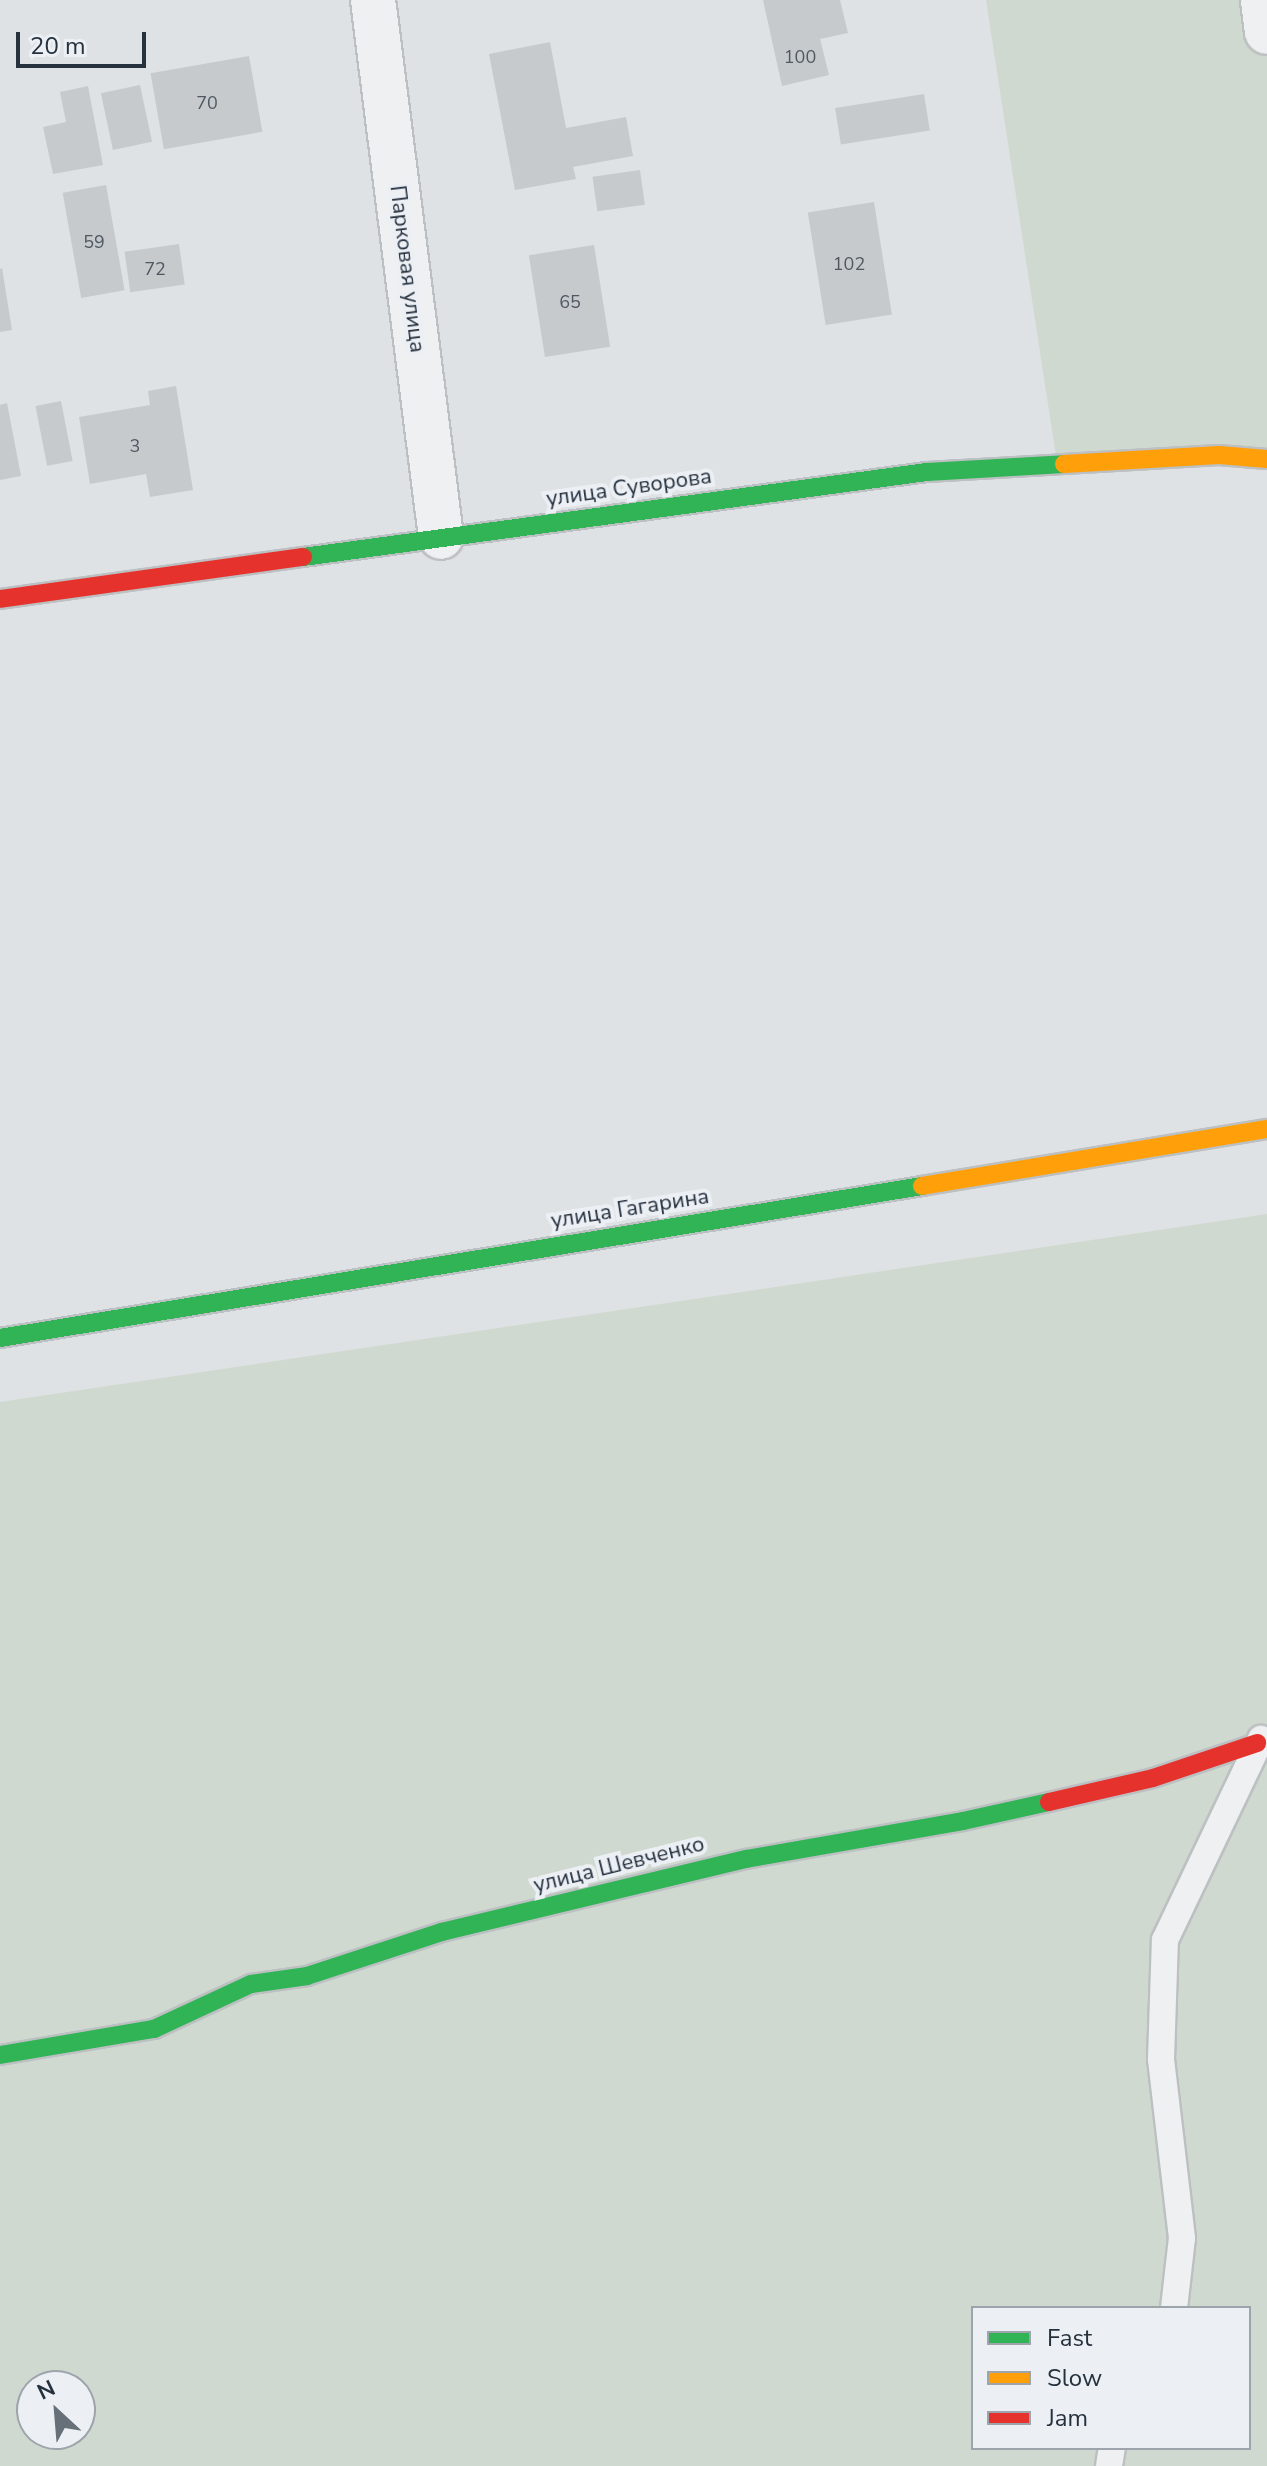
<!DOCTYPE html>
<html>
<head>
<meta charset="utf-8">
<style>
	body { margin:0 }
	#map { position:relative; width:1267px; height:2466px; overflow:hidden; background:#dfe2e4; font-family:"Nunito Sans",sans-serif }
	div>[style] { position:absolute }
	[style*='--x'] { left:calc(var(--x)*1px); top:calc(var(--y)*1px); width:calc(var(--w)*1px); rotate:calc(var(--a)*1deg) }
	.green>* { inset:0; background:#d0d9cf }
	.building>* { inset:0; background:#c7cacd; transform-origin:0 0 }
	.roads { filter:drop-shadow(2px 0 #bdc0c2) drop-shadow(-2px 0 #bdc0c2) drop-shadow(0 2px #bdc0c2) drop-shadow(0 -2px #bdc0c2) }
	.lane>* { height:26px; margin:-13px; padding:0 13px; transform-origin:13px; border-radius:13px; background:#eef0f1 }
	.street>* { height:44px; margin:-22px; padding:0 22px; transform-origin:22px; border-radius:22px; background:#eef0f1 }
	.fast>* { height:18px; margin:-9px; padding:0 9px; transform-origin:9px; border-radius:9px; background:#30b455 }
	.slow>* { height:18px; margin:-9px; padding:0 9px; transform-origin:9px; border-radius:9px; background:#ff9f0a }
	.jam>* { height:18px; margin:-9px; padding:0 9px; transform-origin:9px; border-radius:9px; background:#e5322d }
	span { translate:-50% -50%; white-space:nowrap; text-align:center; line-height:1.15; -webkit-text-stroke:8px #ecf0f5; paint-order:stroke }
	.number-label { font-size:18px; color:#4f5862 }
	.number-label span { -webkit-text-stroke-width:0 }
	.street-label { font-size:22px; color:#26313e }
	.legend { position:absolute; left:971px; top:2306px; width:280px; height:144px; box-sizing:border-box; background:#ecf0f5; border:2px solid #9da4ac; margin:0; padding:10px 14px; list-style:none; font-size:24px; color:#26313e }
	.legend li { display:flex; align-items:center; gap:16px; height:40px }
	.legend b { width:40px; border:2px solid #9da4ac }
	.north { position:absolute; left:16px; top:2370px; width:80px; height:80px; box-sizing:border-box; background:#ecf0f5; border:2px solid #9da4ac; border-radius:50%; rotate:334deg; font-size:22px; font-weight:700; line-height:32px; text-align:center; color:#26313e }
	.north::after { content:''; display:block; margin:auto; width:28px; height:36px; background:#676f78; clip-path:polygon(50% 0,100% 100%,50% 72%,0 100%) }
	.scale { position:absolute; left:16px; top:32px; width:130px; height:36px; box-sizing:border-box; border:4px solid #26313e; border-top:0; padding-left:10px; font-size:24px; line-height:28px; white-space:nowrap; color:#26313e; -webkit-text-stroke:6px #ecf0f5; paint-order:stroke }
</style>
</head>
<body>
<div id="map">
	<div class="green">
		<i style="clip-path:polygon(986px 0,1263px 0,1267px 32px,1267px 459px,1057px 463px)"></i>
		<i style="clip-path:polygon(evenodd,1267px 1214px,1267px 2466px,0 2466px,0 1402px,1267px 1214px,973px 2308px,1249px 2308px,1249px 2448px,973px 2448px,973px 2308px,1267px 1214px,32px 2386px,80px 2386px,80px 2434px,32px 2434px,32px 2386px)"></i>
	</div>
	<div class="building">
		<i style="clip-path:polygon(763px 0,840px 0,848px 33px,820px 39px,829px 75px,782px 86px)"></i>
		<i style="clip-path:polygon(550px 42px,566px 128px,626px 117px,633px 156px,573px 167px,576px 179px,515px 190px,489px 54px)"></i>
		<i style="left:249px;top:56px;width:77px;height:100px;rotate:80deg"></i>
		<i style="left:140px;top:85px;width:58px;height:40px;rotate:78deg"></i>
		<i style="clip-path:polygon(88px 86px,103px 165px,53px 174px,43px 127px,66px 122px,60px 92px)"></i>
		<i style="left:924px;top:94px;width:37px;height:90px;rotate:81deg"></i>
		<i style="left:640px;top:170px;width:35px;height:48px;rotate:82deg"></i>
		<i style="left:106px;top:185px;width:107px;height:44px;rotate:80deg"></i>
		<i style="left:874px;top:202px;width:114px;height:67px;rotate:81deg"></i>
		<i style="left:179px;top:244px;width:41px;height:55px;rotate:82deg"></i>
		<i style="left:594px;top:245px;width:103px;height:66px;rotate:81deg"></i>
		<i style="clip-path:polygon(2px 268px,12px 330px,0 332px,0 269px)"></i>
		<i style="clip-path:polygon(176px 386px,193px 490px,150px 497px,146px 474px,90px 484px,79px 417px,150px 405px,148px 391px)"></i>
		<i style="left:61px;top:401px;width:61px;height:26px;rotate:79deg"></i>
		<i style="clip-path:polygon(7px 403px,21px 476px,0 480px,0 405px)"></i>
	</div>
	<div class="roads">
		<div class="lane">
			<i style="--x:1174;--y:2308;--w:70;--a:-83.5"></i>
			<i style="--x:1182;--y:2238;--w:180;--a:-96.7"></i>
			<i style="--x:1161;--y:2059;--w:119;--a:-88.1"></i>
			<i style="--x:1165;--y:1940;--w:223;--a:-64.5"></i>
			<i style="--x:1109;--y:2466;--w:18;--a:-81"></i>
		</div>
		<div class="street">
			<i style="--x:373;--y:0;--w:541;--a:82.78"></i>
			<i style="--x:1263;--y:0;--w:32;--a:83"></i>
		</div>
		<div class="fast">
			<i style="--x:303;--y:557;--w:630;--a:-7.76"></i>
			<i style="--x:927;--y:472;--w:137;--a:-3.3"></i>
			<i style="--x:0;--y:1338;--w:934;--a:-9.36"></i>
			<i style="--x:0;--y:2055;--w:156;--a:-9.6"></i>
			<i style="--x:154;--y:2029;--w:107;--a:-24.9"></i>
			<i style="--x:251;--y:1984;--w:57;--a:-8.1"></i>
			<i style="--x:307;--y:1976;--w:142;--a:-18.1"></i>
			<i style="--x:442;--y:1932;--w:313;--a:-13.5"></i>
			<i style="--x:746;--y:1859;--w:220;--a:-9.9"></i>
			<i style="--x:963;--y:1821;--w:88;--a:-12.5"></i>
		</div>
		<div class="slow">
			<i style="--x:1064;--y:464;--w:155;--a:-3.3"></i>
			<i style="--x:1219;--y:455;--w:48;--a:4.8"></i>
			<i style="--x:922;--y:1186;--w:350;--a:-9.4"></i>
		</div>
		<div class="jam">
			<i style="--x:0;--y:599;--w:306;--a:-7.9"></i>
			<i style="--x:1049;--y:1802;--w:107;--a:-13"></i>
			<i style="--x:1153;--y:1778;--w:110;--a:-18.6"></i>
		</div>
	</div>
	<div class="number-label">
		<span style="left:800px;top:57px">100</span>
		<span style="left:207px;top:103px">70</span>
		<span style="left:94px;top:242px">59</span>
		<span style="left:849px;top:264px">102</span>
		<span style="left:155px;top:269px">72</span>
		<span style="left:570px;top:302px">65</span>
		<span style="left:135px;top:446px">3</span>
	</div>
	<div class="street-label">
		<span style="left:407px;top:269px;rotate:83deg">Парковая улица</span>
		<span style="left:629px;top:488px;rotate:-8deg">улица Суворова</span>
		<span style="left:630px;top:1209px;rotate:-9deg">улица Гагарина</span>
		<span style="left:619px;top:1865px;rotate:-14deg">улица Шевченко</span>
	</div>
	<ul class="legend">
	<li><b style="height:10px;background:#30b455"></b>Fast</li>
	<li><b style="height:10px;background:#ff9f0a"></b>Slow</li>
	<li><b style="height:10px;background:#e5322d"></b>Jam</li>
	</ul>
	<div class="north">N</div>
	<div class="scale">20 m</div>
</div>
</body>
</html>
